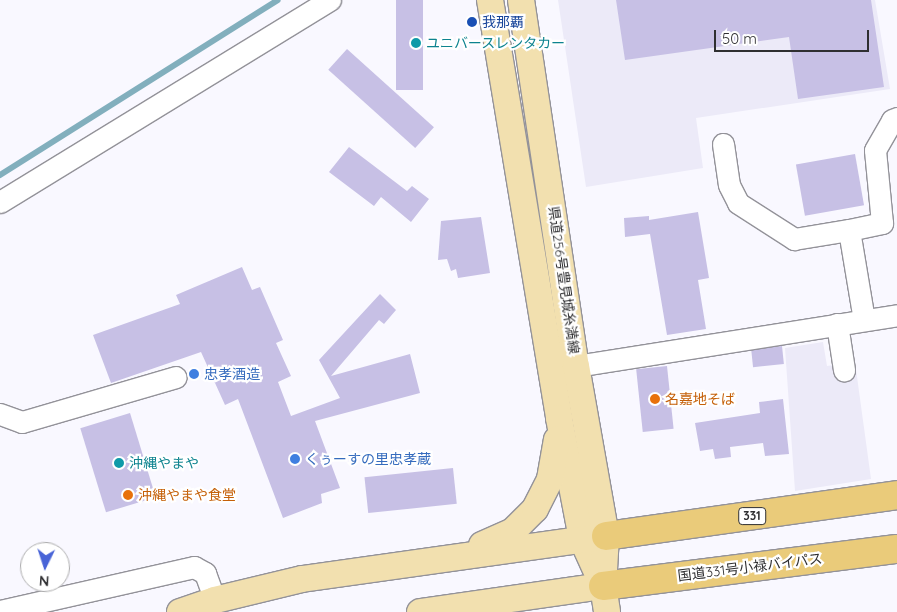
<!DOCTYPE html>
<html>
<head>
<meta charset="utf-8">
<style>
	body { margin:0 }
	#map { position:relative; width:897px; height:612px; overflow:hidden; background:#f9f8ff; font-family:Quicksand,"Noto Sans JP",sans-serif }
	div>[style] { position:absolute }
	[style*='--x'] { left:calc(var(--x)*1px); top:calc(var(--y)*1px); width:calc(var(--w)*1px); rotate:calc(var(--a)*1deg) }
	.built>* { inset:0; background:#eceaf8 }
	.stream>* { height:6px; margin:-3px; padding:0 3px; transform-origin:3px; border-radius:3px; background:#82afbd }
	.building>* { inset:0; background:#c7c0e5; transform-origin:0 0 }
	.roads { filter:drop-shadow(1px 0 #939299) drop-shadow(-1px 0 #939299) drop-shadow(0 1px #939299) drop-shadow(0 -1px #939299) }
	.minor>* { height:21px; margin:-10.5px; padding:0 10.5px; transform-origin:10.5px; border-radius:10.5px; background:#fff }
	.major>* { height:26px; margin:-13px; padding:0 13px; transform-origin:13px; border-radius:13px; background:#f2e0af }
	.highway>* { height:28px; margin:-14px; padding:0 14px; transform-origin:14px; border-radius:14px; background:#eacb7a }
	.dots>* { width:14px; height:14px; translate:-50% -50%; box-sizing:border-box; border:2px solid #fff; border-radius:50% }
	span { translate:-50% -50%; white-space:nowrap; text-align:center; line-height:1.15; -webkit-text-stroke:4.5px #fff; paint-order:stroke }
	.shield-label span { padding:1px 4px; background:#fff; border:1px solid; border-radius:4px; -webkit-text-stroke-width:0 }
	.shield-label { font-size:12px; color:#2f2f31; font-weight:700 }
	.transit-label { font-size:14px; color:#164399 }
	.left { translate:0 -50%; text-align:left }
	.culture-label { font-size:14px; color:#0d838f }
	.street-label { font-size:14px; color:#2f2f31 }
	.shop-label { font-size:14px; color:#366cbe }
	.food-label { font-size:14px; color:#c56008 }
	.north { position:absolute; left:20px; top:542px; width:50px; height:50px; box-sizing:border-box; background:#fff; border:1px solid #acacad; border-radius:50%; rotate:184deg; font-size:14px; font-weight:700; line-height:20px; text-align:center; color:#2f2f31 }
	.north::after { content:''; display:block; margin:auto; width:18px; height:22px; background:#4864d7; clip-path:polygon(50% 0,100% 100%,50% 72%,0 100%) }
	.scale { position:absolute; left:714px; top:30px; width:155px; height:22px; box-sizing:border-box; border:2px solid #2f2f31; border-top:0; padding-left:6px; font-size:15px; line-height:18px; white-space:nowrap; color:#2f2f31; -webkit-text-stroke:4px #fff; paint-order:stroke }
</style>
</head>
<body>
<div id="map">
	<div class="built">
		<i style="clip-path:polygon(558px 0,875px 0,890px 89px,696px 118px,703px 168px,586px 187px)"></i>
		<i style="clip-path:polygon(823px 342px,827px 366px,855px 362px,871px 479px,795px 491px,785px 348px)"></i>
	</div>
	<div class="stream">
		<i style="--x:0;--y:175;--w:328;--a:-32.2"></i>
	</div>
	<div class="building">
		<i style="left:396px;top:0;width:27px;height:90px"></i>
		<i style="clip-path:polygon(616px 0,871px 0,884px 87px,798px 99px,789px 37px,625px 60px)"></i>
		<i style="left:347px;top:49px;width:117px;height:28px;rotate:42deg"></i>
		<i style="clip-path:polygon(349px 147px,407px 191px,412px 186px,429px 199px,411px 222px,381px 197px,374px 206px,329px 172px)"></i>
		<i style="left:855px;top:154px;width:52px;height:60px;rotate:80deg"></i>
		<i style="clip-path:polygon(698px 212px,709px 278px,698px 280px,706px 329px,667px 335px,650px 234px,625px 237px,624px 218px,649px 216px,649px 220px)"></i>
		<i style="clip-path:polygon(481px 217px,490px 273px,458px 278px,456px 269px,451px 271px,447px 259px,438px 260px,441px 221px)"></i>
		<i style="clip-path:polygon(242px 267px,252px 290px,260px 287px,283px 340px,276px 343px,291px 376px,278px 382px,291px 416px,340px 398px,319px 360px,380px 294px,396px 310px,384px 324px,379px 320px,331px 376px,410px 354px,420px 393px,315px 421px,340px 488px,321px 494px,322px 503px,283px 518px,238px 399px,225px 405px,201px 352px,111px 383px,93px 335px,180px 304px,176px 295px)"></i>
		<i style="left:782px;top:346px;width:18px;height:31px;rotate:84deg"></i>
		<i style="left:667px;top:366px;width:63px;height:31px;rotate:84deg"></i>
		<i style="clip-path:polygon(783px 399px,789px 454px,765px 456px,763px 443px,730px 447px,731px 457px,715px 459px,713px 449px,700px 451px,695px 423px,760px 413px,759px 402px)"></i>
		<i style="left:130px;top:413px;width:88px;height:52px;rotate:73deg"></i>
		<i style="left:453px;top:468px;width:36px;height:89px;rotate:84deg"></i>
	</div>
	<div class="roads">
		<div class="minor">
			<i style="--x:723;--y:144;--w:41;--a:81.7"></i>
			<i style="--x:729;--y:185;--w:20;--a:63"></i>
			<i style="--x:738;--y:203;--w:67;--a:32.7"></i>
			<i style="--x:794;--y:239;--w:56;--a:-9.3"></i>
			<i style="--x:0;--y:202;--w:387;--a:-31.5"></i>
			<i style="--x:864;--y:320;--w:91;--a:-99.5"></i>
			<i style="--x:849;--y:230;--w:34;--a:-12"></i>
			<i style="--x:882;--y:223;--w:73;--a:-95.5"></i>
			<i style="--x:875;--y:150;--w:34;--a:-60"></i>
			<i style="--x:892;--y:120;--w:5;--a:-22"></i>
			<i style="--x:837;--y:324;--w:47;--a:81.3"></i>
			<i style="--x:576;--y:366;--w:325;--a:-9"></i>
			<i style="--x:0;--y:414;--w:23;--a:20"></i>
			<i style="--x:22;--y:422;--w:160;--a:-16.3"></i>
			<i style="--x:0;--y:611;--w:199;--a:-12.8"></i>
			<i style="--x:194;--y:567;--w:13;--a:29"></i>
			<i style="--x:205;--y:573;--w:29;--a:70"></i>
		</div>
		<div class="major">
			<i style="--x:490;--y:0;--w:424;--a:80.6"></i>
			<i style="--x:559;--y:418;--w:123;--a:79.2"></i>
			<i style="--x:582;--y:539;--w:48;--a:65.6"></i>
			<i style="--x:521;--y:0;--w:370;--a:81.5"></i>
			<i style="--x:576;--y:366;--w:173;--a:80"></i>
			<i style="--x:606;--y:536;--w:50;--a:93.4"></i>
			<i style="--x:603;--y:586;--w:26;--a:81"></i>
			<i style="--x:482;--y:545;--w:34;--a:-24"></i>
			<i style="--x:513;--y:531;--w:31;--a:-45"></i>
			<i style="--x:535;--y:509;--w:34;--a:-63"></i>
			<i style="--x:550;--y:479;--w:40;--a:-80"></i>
			<i style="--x:180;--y:612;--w:37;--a:-19"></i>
			<i style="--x:215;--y:600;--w:89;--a:-13.6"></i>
			<i style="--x:302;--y:579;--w:301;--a:-8"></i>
			<i style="--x:420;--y:612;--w:185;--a:-8.1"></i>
		</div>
		<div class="highway">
			<i style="--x:606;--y:536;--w:294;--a:-8"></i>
			<i style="--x:603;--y:586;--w:296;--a:-7.2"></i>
		</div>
	</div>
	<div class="dots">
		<i style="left:472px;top:22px;background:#1a4fb4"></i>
		<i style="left:416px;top:43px;background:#0f9aa8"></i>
		<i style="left:194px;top:374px;background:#3f7fe0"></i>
		<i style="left:655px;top:399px;background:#e8710a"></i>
		<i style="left:295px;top:459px;background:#3f7fe0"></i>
		<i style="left:119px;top:463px;background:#0f9aa8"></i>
		<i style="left:128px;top:495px;background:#e8710a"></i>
	</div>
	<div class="shield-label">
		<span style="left:752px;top:516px">331</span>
	</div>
	<div class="transit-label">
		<span class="left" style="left:482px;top:22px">我那覇</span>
	</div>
	<div class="culture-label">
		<span class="left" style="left:426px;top:43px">ユニバースレンタカー</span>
		<span class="left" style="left:129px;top:463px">沖縄やまや</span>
	</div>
	<div class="street-label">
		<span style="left:564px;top:280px;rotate:82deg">県道256号豊見城糸満線</span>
		<span style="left:750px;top:567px;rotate:-7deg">国道331号小禄バイパス</span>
	</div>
	<div class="shop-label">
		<span class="left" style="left:204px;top:374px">忠孝酒造</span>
		<span class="left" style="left:305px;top:459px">くぅーすの里忠孝蔵</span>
	</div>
	<div class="food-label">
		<span class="left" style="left:665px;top:399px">名嘉地そば</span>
		<span class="left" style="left:138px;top:495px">沖縄やまや食堂</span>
	</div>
	<div class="north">N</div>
	<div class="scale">50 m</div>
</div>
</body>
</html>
